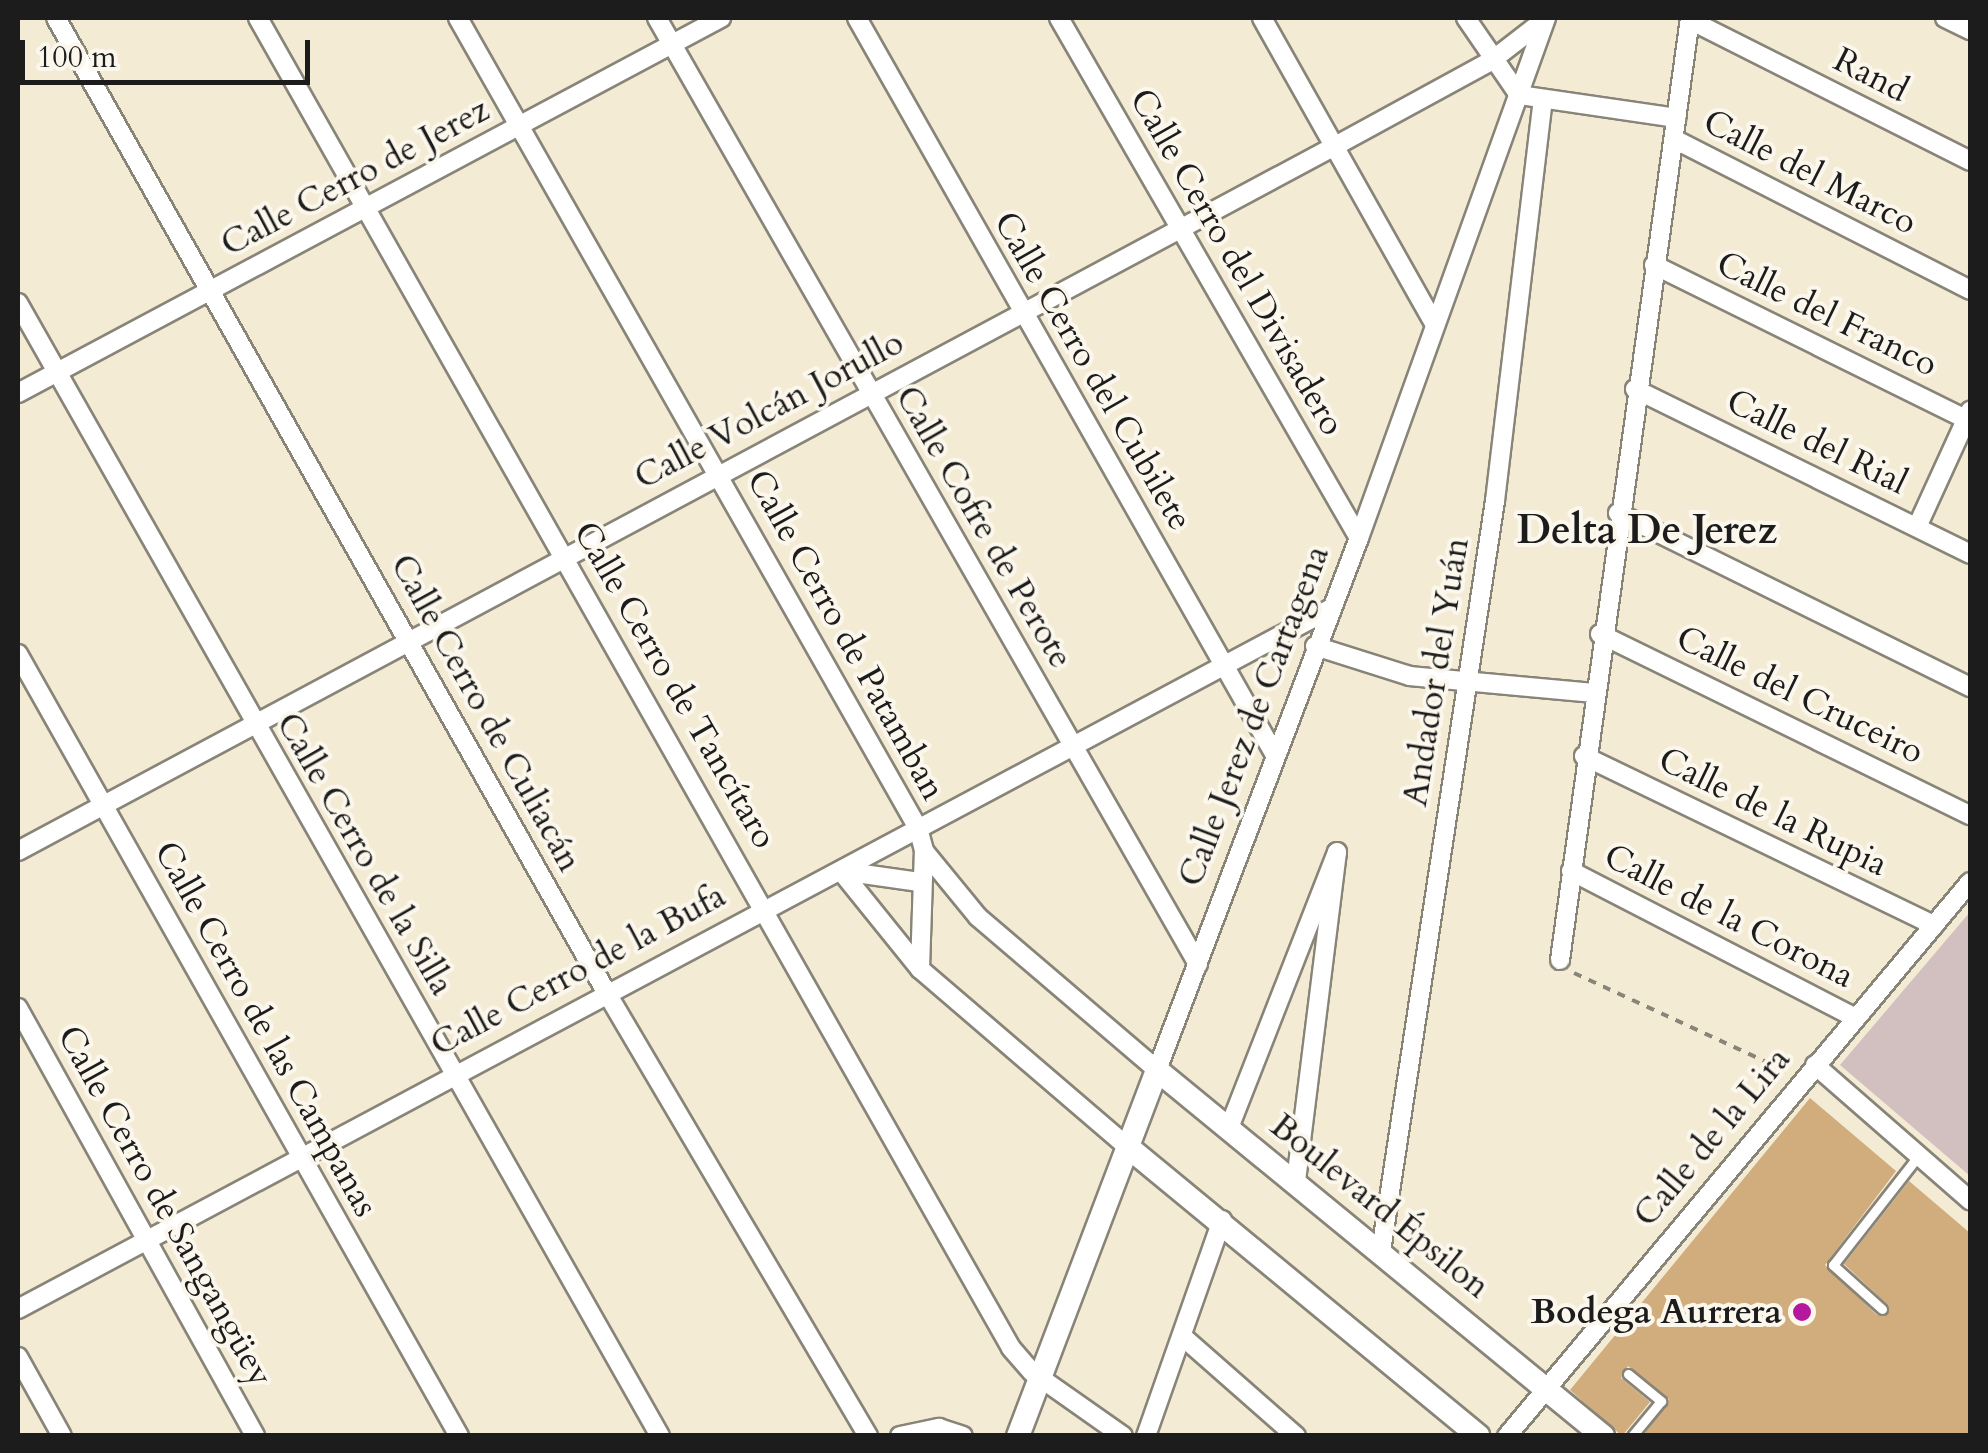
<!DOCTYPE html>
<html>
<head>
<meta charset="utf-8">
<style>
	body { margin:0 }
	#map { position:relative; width:1988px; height:1453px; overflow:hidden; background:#f4ebd5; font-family:Cardo,serif }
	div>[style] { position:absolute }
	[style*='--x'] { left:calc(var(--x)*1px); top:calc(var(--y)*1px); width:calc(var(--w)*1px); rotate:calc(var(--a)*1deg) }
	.industrial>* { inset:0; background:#d2bfbf }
	.building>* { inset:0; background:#d1ac7d }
	.path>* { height:4px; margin-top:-2px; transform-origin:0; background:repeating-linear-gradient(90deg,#888478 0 8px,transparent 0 16px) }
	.roads { filter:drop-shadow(2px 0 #888478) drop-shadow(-2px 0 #888478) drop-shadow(0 2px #888478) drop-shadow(0 -2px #888478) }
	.service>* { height:9px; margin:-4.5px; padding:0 4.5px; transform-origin:4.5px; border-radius:4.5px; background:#fff }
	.minor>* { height:18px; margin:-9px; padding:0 9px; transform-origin:9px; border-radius:9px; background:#fff }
	.tertiary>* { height:22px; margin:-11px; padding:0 11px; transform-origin:11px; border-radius:11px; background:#fff }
	.dots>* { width:28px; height:28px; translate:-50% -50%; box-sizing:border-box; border:5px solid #fbf7ec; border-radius:50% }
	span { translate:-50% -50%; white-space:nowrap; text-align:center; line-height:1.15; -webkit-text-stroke:8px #fbf7ec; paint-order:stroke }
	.street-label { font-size:35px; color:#1c1c1c }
	.poi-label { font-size:35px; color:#1c1c1c; font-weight:700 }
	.right { translate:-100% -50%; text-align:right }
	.quarter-label { font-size:40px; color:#1c1c1c; font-weight:700 }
	.frame { position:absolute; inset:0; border:20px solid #1c1c1c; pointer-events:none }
	.scale { position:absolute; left:20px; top:40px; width:290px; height:45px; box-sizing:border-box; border:5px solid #1c1c1c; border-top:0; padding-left:12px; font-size:30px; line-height:35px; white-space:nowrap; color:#1c1c1c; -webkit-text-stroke:8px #fbf7ec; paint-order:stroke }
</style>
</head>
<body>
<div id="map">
	<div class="industrial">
		<i style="clip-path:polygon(1970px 912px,1970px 1176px,1840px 1065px)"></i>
	</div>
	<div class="building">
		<i style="clip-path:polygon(1810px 1098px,1896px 1171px,1825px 1265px,1877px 1315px,1887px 1315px,1889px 1306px,1844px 1264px,1909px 1181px,1970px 1233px,1970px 1436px,1643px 1436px,1669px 1399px,1628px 1366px,1621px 1378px,1650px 1402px,1622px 1436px,1570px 1390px)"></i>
	</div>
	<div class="path">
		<i style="--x:1574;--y:973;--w:236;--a:24.8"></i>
	</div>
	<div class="roads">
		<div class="service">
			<i style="--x:1882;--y:1309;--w:66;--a:-138.1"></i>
			<i style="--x:1833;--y:1265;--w:140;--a:-52"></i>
			<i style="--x:1628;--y:1374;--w:43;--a:39.3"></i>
			<i style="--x:1661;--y:1401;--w:45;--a:129.6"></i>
		</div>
		<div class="minor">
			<i style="--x:56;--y:18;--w:1116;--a:60.54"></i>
			<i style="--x:605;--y:990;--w:518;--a:59.47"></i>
			<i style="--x:258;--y:18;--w:1528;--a:60.48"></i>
			<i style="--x:1011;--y:1348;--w:32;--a:49"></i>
			<i style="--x:1032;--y:1372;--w:111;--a:35.1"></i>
			<i style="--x:458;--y:18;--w:932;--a:60.41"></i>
			<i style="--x:918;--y:828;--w:24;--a:75"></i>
			<i style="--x:924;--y:851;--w:85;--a:50.7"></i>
			<i style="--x:978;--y:917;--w:235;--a:40.5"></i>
			<i style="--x:1157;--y:1070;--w:569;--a:-69.21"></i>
			<i style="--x:1359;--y:538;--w:553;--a:-70.22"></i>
			<i style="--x:657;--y:18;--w:1090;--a:60.24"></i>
			<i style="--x:857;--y:18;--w:847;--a:60.44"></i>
			<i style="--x:1059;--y:18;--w:600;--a:60.02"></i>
			<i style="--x:1262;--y:18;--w:350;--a:60.6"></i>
			<i style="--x:1466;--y:18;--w:93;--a:55.5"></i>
			<i style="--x:1519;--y:95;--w:159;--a:8.3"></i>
			<i style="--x:1945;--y:18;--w:28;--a:26"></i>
			<i style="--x:1690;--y:20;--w:313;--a:26.7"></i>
			<i style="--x:1674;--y:139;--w:332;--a:27"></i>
			<i style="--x:1654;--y:265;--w:352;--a:26.3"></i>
			<i style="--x:18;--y:303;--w:1302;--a:60.46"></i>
			<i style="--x:1635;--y:389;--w:373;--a:26.2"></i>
			<i style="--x:18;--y:393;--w:797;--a:-28.08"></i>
			<i style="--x:1618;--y:513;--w:393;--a:26.3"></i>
			<i style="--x:1917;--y:527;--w:128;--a:-65.4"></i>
			<i style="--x:1600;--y:634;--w:412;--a:26.1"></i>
			<i style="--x:1315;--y:646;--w:100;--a:17.5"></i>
			<i style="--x:1410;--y:676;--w:184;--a:5.3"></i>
			<i style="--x:18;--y:654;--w:898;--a:60.58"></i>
			<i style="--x:1584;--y:756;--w:389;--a:25.8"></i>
			<i style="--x:18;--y:851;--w:1494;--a:-28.16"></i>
			<i style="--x:1335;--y:146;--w:178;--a:-28.6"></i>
			<i style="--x:1491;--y:61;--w:67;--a:-37.7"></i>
			<i style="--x:841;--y:871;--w:126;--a:51.1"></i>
			<i style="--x:920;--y:969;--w:274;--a:40.6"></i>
			<i style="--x:842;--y:871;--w:78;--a:8.1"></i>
			<i style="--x:1571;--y:871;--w:321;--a:27.3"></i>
			<i style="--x:1560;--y:960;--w:951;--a:-82.14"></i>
			<i style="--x:920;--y:969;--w:118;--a:-88.1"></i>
			<i style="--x:18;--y:1008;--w:489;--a:61"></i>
			<i style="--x:1815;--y:1065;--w:206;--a:41.1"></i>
			<i style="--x:1229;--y:1128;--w:296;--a:-68.6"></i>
			<i style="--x:1337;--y:852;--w:333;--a:97.1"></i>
			<i style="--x:1381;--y:1251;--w:759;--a:-81.36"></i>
			<i style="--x:1495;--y:501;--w:403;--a:-83.2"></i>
			<i style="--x:18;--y:1309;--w:1487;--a:-28.08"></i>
			<i style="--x:1182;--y:1336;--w:152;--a:41.3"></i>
			<i style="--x:18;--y:1357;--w:90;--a:60.9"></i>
			<i style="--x:900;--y:1436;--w:40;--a:-12"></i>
			<i style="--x:939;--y:1428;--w:25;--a:18"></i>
			<i style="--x:1146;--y:1436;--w:229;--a:-70.6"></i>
			<i style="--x:1507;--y:1436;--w:722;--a:-50.11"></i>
		</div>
		<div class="tertiary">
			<i style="--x:1128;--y:1147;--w:454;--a:39.5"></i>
			<i style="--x:1018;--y:1436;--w:392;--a:-69.2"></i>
			<i style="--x:1157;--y:1070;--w:577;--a:39.37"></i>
		</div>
	</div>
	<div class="dots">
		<i style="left:1802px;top:1312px;background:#b5179e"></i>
	</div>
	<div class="street-label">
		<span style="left:1871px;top:75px;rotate:27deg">Rand</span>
		<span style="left:1810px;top:172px;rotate:27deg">Calle del Marco</span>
		<span style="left:355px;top:177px;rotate:-28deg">Calle Cerro de Jerez</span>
		<span style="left:1237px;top:262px;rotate:60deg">Calle Cerro del Divisadero</span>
		<span style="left:1827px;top:314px;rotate:26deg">Calle del Franco</span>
		<span style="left:1093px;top:371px;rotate:60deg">Calle Cerro del Cubilete</span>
		<span style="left:769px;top:410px;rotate:-28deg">Calle Volcán Jorullo</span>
		<span style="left:1817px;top:442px;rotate:26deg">Calle del Rial</span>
		<span style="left:984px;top:527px;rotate:60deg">Calle Cofre de Perote</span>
		<span style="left:846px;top:635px;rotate:61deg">Calle Cerro de Patamban</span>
		<span style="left:1436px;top:672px;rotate:-81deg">Andador del Yuán</span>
		<span style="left:675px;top:685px;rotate:60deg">Calle Cerro de Tancítaro</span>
		<span style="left:1800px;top:695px;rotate:26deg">Calle del Cruceiro</span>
		<span style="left:486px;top:713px;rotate:61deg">Calle Cerro de Culiacán</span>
		<span style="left:1254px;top:716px;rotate:-69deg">Calle Jerez de Cartagena</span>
		<span style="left:1773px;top:812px;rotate:26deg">Calle de la Rupia</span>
		<span style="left:365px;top:854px;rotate:60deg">Calle Cerro de la Silla</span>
		<span style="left:1729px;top:916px;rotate:27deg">Calle de la Corona</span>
		<span style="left:578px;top:970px;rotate:-28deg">Calle Cerro de la Bufa</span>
		<span style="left:266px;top:1029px;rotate:61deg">Calle Cerro de las Campanas</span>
		<span style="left:1712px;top:1137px;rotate:-50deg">Calle de la Lira</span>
		<span style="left:165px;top:1206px;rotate:61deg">Calle Cerro de Sangangüey</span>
		<span style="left:1380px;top:1206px;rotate:39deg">Boulevard Épsilon</span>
	</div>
	<div class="poi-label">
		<span class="right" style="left:1782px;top:1312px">Bodega Aurrera</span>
	</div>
	<div class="quarter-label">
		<span style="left:1647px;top:531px">Delta De Jerez</span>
	</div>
	<div class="frame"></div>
	<div class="scale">100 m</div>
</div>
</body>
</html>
